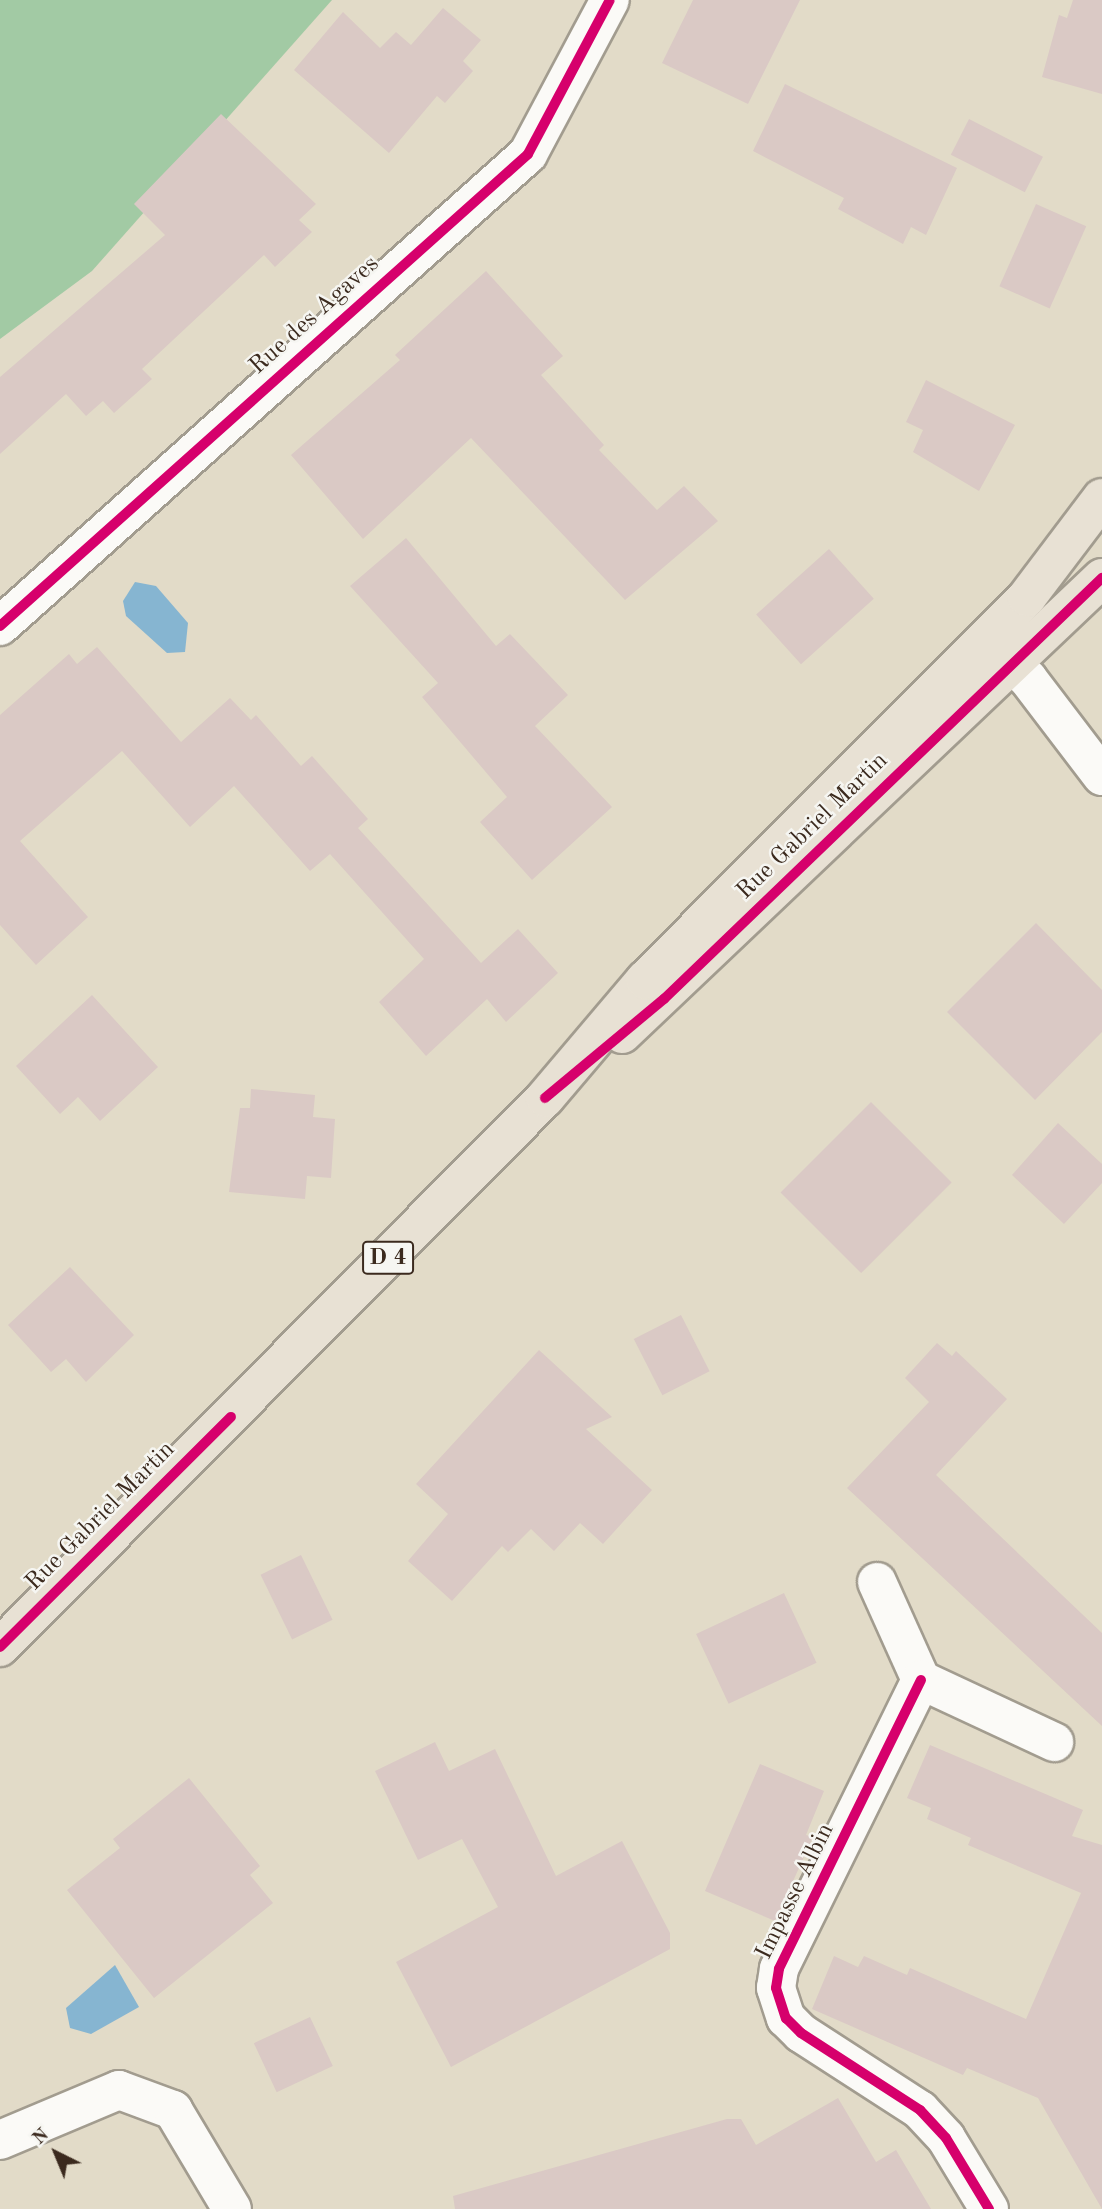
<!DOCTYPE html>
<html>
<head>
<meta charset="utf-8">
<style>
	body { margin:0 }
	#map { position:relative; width:1102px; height:2209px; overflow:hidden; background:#e2dbc8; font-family:"Old Standard TT",serif }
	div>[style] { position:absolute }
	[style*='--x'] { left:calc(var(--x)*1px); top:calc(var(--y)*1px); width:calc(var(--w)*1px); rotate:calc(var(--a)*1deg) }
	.forest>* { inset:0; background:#a2caa4 }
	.water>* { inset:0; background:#86b5d1 }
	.building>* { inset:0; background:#dac9c5; transform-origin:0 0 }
	.roads { filter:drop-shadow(2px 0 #a29c8f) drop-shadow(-2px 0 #a29c8f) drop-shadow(0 2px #a29c8f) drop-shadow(0 -2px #a29c8f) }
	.minor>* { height:38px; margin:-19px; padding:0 19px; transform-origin:19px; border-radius:19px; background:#fbfaf7 }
	.tertiary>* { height:38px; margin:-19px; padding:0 19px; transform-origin:19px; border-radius:19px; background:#fbfaf7 }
	.primary>* { height:38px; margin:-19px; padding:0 19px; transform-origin:19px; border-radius:19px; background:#e8e1d4 }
	.cycleway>* { height:10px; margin:-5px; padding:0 5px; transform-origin:5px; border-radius:5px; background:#d6006c }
	span { translate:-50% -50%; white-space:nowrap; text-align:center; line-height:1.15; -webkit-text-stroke:5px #f6f6f2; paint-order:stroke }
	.shield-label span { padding:2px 5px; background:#f6f6f2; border:2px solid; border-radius:5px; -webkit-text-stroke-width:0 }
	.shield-label { font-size:23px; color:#3b2a1e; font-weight:700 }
	.street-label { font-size:24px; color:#3b2a1e }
	.north { position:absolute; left:21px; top:2118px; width:70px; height:70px; -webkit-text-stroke:5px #f6f6f2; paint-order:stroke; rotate:317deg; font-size:19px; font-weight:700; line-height:28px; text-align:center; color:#3b2a1e }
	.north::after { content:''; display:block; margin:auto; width:24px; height:32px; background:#3b2a1e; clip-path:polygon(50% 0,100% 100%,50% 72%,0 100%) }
</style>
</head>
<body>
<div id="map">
	<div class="forest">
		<i style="clip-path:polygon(0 0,332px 0,92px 271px,0 339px)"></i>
	</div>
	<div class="water">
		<i style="clip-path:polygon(135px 582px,156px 586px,188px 623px,185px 652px,167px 653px,126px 616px,123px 601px)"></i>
		<i style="clip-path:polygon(115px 1965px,139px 2007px,91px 2034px,70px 2028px,66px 2008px)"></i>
	</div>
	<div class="building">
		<i style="clip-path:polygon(693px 0,800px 0,748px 104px,662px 63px)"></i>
		<i style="clip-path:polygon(1073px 0,1102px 0,1102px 94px,1042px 77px,1059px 15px,1067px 18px)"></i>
		<i style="clip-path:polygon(443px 8px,481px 40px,463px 61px,473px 71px,445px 103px,437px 96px,389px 153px,294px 70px,343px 12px,380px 48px,396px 32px,411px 45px)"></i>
		<i style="clip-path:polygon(785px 84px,957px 168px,926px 235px,911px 227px,903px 244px,838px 209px,844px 198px,753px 151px)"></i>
		<i style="clip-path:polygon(221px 114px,316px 204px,299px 220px,312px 232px,275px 267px,264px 255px,142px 369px,152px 379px,114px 413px,103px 401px,86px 416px,66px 394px,0 454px,0 377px,165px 235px,134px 204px)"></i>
		<i style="left:969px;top:119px;width:83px;height:40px;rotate:27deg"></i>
		<i style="left:1036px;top:204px;width:55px;height:90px;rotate:24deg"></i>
		<i style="clip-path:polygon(486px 271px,563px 356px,541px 375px,604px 445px,599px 450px,657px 510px,684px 486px,718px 521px,625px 600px,471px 438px,363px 539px,291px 455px,400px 360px,395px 355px)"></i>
		<i style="clip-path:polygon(926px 380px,1015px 425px,979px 491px,913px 452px,923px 430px,906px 422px)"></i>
		<i style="clip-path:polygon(406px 538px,496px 646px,510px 634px,568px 695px,535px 726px,612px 807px,532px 880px,480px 822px,507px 797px,422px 697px,438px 683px,350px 586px)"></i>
		<i style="left:829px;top:549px;width:67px;height:98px;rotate:48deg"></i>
		<i style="clip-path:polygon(97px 647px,181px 742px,230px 698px,251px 720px,256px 715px,301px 766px,312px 756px,368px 819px,358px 828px,481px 963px,518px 929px,558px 973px,506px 1022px,487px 999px,426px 1056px,379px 1002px,424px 959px,330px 854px,310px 871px,234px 786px,190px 827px,122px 751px,20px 841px,88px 917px,36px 965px,0 925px,0 715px,69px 654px,77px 664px)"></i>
		<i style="clip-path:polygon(1036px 923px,1102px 990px,1102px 1032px,1035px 1100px,947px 1012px)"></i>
		<i style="clip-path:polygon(92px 995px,158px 1067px,100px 1121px,78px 1097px,60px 1114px,16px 1066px)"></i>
		<i style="clip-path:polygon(251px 1089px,315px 1095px,313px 1117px,335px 1119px,331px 1178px,307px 1176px,305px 1199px,229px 1192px,240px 1108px,250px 1108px)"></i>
		<i style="left:871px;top:1102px;width:114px;height:128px;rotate:45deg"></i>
		<i style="clip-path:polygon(1058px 1123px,1102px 1164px,1102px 1183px,1064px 1224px,1012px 1175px)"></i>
		<i style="clip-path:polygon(70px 1267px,134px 1335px,86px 1382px,66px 1359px,51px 1372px,8px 1325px)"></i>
		<i style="left:681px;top:1315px;width:63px;height:53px;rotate:63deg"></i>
		<i style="clip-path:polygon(937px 1343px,952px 1356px,956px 1351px,1007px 1399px,936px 1475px,1102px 1633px,1102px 1726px,847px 1488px,929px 1402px,905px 1378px)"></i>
		<i style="clip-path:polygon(539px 1350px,612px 1417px,586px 1429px,652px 1490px,603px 1544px,580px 1523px,554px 1551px,531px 1529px,508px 1552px,502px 1546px,452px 1601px,408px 1561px,448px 1514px,416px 1484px)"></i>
		<i style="left:301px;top:1555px;width:72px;height:45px;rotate:64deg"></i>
		<i style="left:784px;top:1593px;width:77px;height:97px;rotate:65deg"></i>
		<i style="clip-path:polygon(435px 1742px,449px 1771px,495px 1749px,556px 1876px,622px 1841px,670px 1933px,670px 1949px,451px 2067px,396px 1962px,498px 1907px,462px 1839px,418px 1860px,375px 1771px)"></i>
		<i style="clip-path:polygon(930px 1745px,1083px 1810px,1072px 1836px,1102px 1845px,1102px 2209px,1038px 2098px,967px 2068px,963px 2075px,812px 2009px,834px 1956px,858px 1967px,864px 1956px,907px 1975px,910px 1968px,1026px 2019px,1081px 1893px,968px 1845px,971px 1838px,927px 1819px,931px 1808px,907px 1798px)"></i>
		<i style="clip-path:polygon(760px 1764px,824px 1791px,806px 1835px,813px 1837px,775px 1921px,705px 1891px)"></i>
		<i style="clip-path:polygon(189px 1778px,260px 1866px,250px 1875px,273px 1903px,154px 1998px,67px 1890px,120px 1848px,113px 1839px)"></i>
		<i style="left:310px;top:2017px;width:54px;height:62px;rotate:65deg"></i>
		<i style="clip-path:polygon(838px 2098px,876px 2162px,896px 2150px,931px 2209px,455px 2209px,453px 2196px,727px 2119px,741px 2119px,756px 2145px)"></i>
	</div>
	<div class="roads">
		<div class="minor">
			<i style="--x:0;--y:626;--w:708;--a:-41.79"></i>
			<i style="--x:528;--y:154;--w:174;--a:-62"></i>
			<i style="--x:877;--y:1582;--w:107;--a:65.8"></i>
			<i style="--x:921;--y:1680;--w:147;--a:25"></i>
			<i style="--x:921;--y:1680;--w:322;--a:116.2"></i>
			<i style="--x:779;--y:1969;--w:19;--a:99"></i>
			<i style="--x:776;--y:1988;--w:32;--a:72"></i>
			<i style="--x:786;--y:2018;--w:21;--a:45"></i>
			<i style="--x:801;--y:2033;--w:142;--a:32.9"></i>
			<i style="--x:920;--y:2110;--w:38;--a:47"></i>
			<i style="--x:946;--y:2138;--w:83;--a:58.8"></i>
			<i style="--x:0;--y:2140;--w:129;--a:-22.8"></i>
			<i style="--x:119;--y:2090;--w:58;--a:20.3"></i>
			<i style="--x:173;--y:2110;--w:115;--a:59.2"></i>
		</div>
		<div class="tertiary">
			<i style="--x:987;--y:641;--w:56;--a:42.8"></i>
			<i style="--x:1028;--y:679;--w:122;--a:52.7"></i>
		</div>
		<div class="primary">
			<i style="--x:622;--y:1034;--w:662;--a:-43.53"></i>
			<i style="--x:0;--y:1647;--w:774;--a:-45.21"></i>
			<i style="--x:545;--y:1098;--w:155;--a:-49.7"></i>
			<i style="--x:645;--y:980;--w:541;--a:-45.07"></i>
			<i style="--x:1027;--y:597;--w:124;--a:-52.9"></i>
		</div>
	</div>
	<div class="cycleway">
		<i style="--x:0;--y:626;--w:708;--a:-41.79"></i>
		<i style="--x:528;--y:154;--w:174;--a:-62"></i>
		<i style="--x:545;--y:1098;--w:155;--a:-39.8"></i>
		<i style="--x:664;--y:999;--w:608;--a:-43.87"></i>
		<i style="--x:0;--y:1647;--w:326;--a:-44.9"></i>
		<i style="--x:921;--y:1680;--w:322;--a:116.2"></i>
		<i style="--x:779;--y:1969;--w:19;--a:99"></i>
		<i style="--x:776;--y:1988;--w:32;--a:72"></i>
		<i style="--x:786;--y:2018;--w:21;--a:45"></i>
		<i style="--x:801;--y:2033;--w:142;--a:32.9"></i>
		<i style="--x:920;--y:2110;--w:38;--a:47"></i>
		<i style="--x:946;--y:2138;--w:83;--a:58.8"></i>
	</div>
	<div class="shield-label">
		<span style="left:388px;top:1258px">D 4</span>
	</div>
	<div class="street-label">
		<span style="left:315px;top:316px;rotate:-42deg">Rue des Agaves</span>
		<span style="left:813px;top:827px;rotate:-44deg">Rue Gabriel Martin</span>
		<span style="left:101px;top:1517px;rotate:-45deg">Rue Gabriel Martin</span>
		<span style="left:796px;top:1892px;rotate:-64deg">Impasse Albin</span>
	</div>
	<div class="north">N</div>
</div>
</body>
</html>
